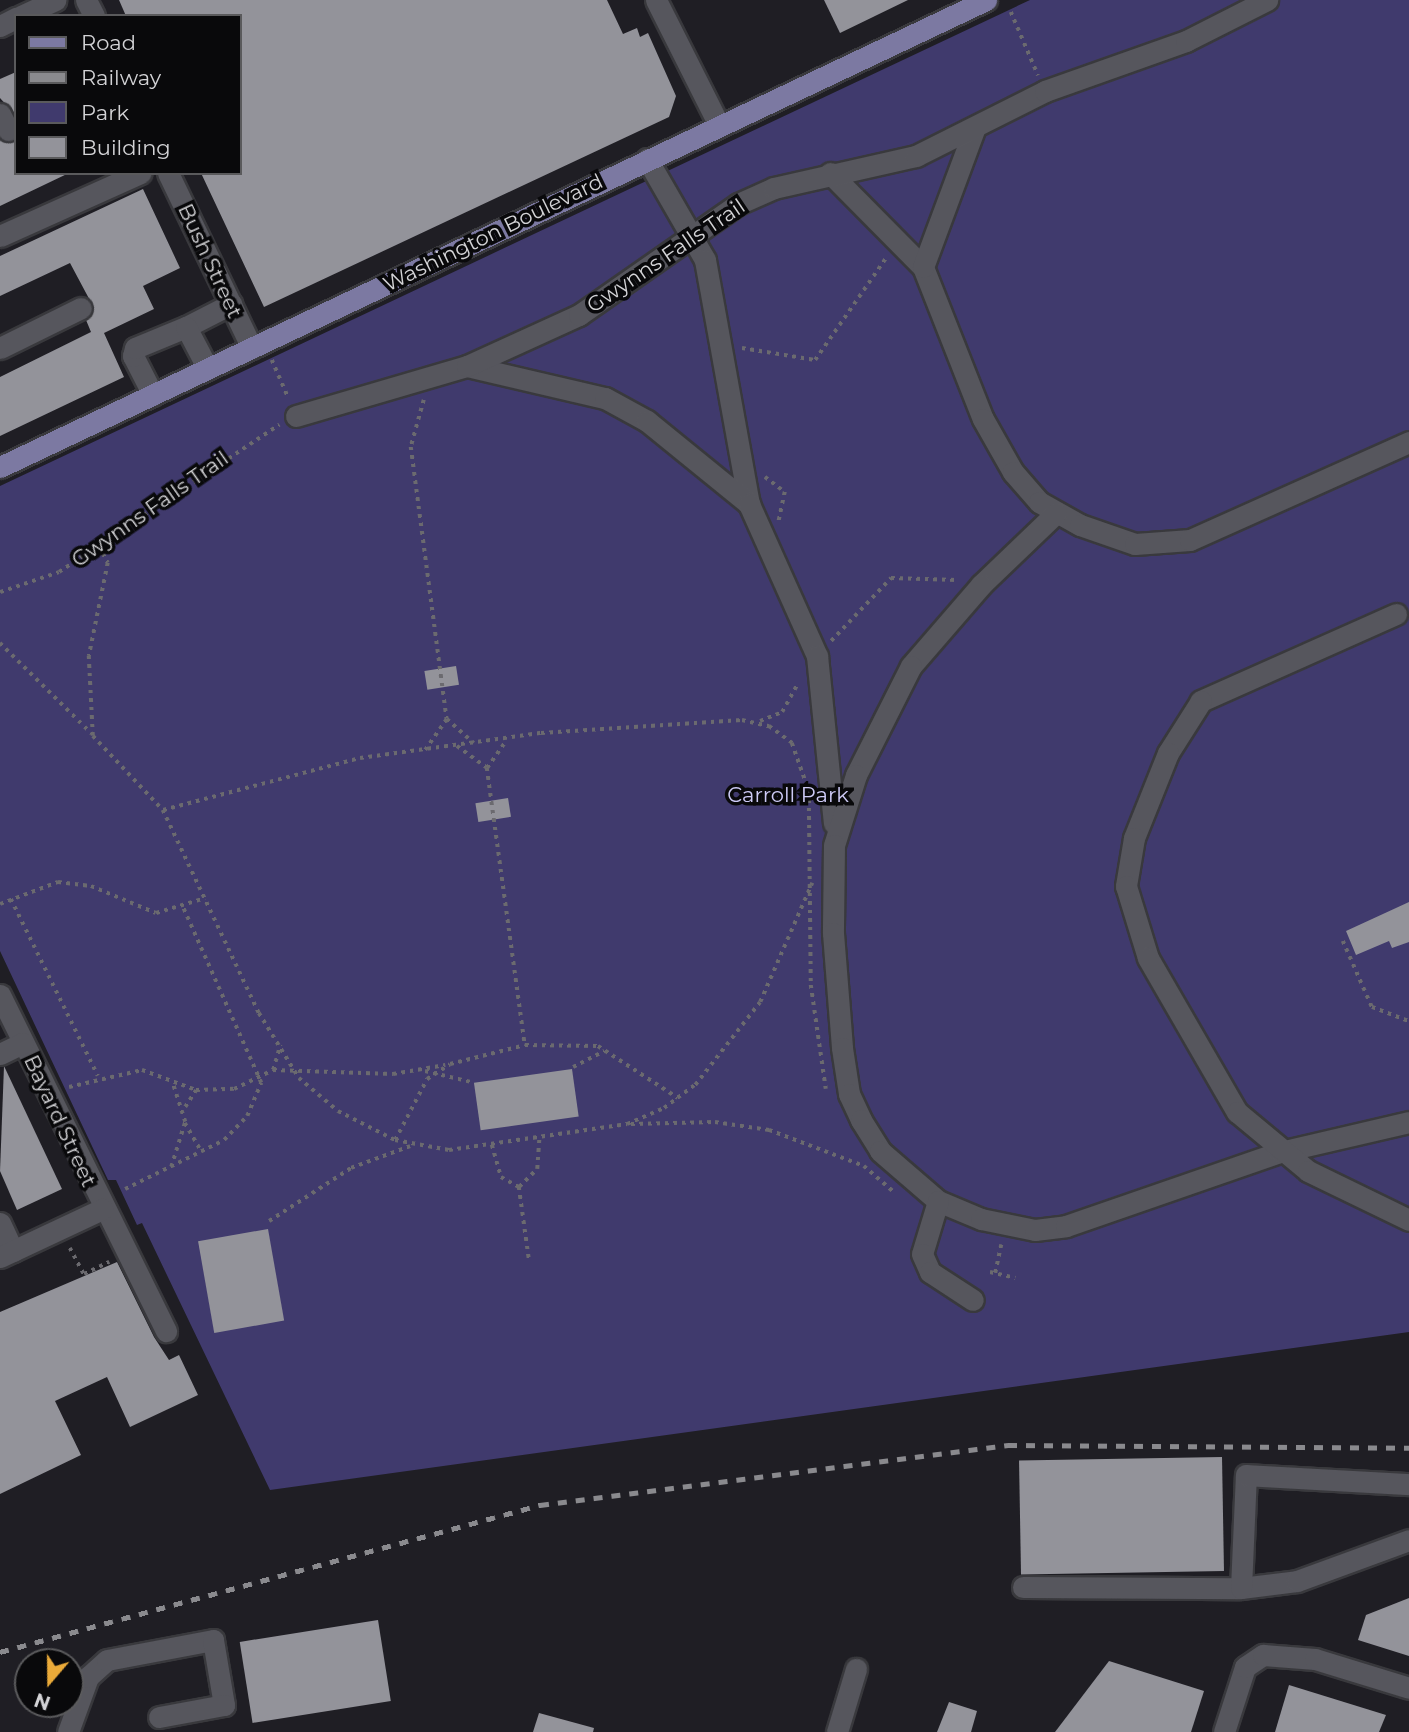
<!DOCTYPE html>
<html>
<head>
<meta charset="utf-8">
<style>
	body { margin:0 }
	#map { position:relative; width:1409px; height:1732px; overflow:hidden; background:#1f1e24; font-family:Montserrat,sans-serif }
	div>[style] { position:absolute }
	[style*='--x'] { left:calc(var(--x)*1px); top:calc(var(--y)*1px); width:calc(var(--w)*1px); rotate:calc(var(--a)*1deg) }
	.green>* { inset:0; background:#403a6d }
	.building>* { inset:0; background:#93939a; transform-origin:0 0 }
	.path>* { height:3.5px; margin-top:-1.75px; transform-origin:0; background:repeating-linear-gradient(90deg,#6b6a6f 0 3.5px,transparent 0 8.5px) }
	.roads { filter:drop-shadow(2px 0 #39393d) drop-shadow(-2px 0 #39393d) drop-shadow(0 2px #39393d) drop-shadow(0 -2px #39393d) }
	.minor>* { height:21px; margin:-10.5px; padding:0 10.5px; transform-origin:10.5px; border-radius:10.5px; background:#56565d }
	.major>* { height:21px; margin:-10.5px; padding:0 10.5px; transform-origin:10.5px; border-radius:10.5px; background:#7c79a2 }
	.rail>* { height:5px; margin-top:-2.5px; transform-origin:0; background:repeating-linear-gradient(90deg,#8a8a8e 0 9px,transparent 0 18px) }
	span { translate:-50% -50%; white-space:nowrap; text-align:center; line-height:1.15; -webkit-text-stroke:7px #09090b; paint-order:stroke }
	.street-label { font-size:21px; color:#d3d3d6 }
	.park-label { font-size:21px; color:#cecbf7 }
	.legend { position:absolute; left:14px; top:14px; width:228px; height:161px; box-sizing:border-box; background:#09090b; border:2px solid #5a5a5c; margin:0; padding:9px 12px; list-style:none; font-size:21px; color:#d3d3d6 }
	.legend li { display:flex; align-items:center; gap:14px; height:35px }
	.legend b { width:35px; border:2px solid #5a5a5c }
	.north { position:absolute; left:14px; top:1648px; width:70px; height:70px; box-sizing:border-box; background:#09090b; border:2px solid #5a5a5c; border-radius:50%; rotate:200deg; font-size:19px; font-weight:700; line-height:28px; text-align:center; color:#d3d3d6 }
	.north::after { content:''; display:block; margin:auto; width:24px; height:32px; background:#eaaa39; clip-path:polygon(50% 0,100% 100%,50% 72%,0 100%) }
</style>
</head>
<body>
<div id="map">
	<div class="green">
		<i style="clip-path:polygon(1030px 0,1409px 0,1409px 1332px,270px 1490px,142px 1223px,137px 1225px,116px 1180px,108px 1180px,0 951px,0 486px)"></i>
	</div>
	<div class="building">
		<i style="clip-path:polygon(119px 0,607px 0,623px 34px,637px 28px,640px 37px,648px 33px,676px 96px,669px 117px,264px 307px,201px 173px,240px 173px,240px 16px,126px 16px)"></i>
		<i style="clip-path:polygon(824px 0,908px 0,840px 33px)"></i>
		<i style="clip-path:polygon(16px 72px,16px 116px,0 98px,0 79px)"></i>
		<i style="clip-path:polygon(0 140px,16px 140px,16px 173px,69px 173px,0 206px)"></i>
		<i style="clip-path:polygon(143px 189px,180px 268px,143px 286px,154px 309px,104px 333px,124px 377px,0 436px,0 377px,91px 332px,86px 320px,94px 308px,70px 263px,0 296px,0 256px)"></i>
		<i style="left:456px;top:666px;width:19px;height:32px;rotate:81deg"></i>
		<i style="left:508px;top:798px;width:19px;height:33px;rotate:81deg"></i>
		<i style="clip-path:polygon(1409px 902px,1409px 942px,1392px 948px,1389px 941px,1356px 955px,1346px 931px)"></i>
		<i style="clip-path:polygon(4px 1066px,62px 1189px,17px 1210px,0 1171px)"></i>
		<i style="left:572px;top:1069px;width:48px;height:99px;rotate:82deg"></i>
		<i style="left:268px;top:1229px;width:93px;height:71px;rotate:80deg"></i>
		<i style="clip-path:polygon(117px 1262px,154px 1337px,169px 1360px,179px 1355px,198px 1395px,130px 1427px,107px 1377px,55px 1401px,81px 1455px,0 1494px,0 1312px)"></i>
		<i style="left:1222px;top:1457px;width:114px;height:203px;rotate:89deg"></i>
		<i style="clip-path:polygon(1409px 1598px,1409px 1656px,1358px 1640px,1366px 1615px)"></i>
		<i style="left:378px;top:1620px;width:82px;height:140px;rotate:81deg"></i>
		<i style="clip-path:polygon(1109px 1661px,1204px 1691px,1191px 1732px,1055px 1732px)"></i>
		<i style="clip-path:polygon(1289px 1685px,1386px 1715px,1379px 1732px,1275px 1732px)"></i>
		<i style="clip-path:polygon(949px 1702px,977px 1711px,971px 1732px,937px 1732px)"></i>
		<i style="clip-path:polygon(539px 1713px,594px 1728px,593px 1732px,533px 1732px)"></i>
	</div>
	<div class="path">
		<i style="--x:1011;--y:12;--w:69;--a:66.8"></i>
		<i style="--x:742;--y:348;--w:74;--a:9.3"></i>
		<i style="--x:815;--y:360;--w:124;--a:-55.2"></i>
		<i style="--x:272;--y:360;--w:40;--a:66.6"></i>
		<i style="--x:424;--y:400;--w:49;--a:105.5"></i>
		<i style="--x:411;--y:447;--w:274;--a:82.5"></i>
		<i style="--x:765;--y:477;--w:25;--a:37"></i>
		<i style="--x:785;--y:492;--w:30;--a:102"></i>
		<i style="--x:99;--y:546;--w:19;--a:62"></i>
		<i style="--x:108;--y:563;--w:95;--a:101.5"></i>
		<i style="--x:89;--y:656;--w:80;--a:87.1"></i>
		<i style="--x:93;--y:736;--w:102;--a:46.6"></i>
		<i style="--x:163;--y:810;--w:225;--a:64.7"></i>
		<i style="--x:259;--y:1013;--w:76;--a:58.4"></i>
		<i style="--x:299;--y:1078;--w:51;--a:40.2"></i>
		<i style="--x:338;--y:1111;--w:64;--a:27"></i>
		<i style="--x:395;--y:1140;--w:55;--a:10.5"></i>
		<i style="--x:449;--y:1150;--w:180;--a:-8.3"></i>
		<i style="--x:627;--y:1124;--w:40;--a:-23.4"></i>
		<i style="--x:664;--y:1108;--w:39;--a:-37"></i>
		<i style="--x:695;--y:1085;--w:105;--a:-51.9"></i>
		<i style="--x:760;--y:1002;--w:130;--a:-66.4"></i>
		<i style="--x:0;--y:592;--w:62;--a:-18.7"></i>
		<i style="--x:59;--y:572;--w:265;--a:-33.8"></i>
		<i style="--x:831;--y:641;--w:87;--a:-46.4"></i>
		<i style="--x:891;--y:578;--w:66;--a:1.7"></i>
		<i style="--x:0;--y:643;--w:129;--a:44.7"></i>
		<i style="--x:760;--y:721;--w:24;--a:-22"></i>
		<i style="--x:782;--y:712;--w:33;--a:-61"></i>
		<i style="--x:457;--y:746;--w:37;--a:36"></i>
		<i style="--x:487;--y:768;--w:280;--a:82.2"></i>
		<i style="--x:425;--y:750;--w:38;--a:-55"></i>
		<i style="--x:447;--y:719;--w:36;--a:42"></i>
		<i style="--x:487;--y:768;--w:32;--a:-55"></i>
		<i style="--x:163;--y:810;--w:204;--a:-14.8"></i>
		<i style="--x:360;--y:758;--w:183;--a:-7.9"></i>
		<i style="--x:541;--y:733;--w:201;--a:-3.7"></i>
		<i style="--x:742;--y:720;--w:28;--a:13"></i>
		<i style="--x:769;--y:726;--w:29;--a:36"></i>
		<i style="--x:792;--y:743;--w:51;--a:70.5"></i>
		<i style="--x:809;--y:791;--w:194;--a:89.4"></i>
		<i style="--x:811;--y:985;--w:105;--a:81.8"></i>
		<i style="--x:11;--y:899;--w:197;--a:63.8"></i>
		<i style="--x:0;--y:904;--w:62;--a:-20.8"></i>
		<i style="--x:58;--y:882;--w:33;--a:7"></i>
		<i style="--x:91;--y:886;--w:70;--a:22.6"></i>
		<i style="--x:156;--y:913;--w:51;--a:-17"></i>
		<i style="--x:1343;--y:941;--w:72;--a:66.3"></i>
		<i style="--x:1372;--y:1007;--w:40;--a:21"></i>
		<i style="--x:573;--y:1067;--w:35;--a:-27"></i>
		<i style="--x:273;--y:1070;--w:120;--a:1.9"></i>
		<i style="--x:393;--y:1074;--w:53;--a:-9.8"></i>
		<i style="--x:425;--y:1071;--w:47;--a:13.4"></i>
		<i style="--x:69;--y:1087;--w:75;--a:-13.1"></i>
		<i style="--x:142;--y:1070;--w:58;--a:20.3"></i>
		<i style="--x:196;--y:1090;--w:38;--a:-2"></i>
		<i style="--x:234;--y:1089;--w:43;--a:-26"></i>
		<i style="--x:273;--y:1070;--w:26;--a:-74"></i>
		<i style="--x:185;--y:1107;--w:20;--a:-57"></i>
		<i style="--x:185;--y:1123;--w:34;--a:60"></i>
		<i style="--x:631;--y:1124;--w:84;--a:-1.4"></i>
		<i style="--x:715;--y:1122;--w:55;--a:8.4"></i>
		<i style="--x:769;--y:1130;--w:102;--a:20.8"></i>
		<i style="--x:864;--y:1166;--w:38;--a:41"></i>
		<i style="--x:395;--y:1140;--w:69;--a:-62.3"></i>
		<i style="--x:427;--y:1079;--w:27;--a:-33"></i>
		<i style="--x:450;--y:1064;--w:77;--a:-14.2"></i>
		<i style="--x:525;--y:1045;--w:73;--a:0.8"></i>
		<i style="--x:598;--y:1046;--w:95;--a:33"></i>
		<i style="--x:492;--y:1145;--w:33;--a:74"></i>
		<i style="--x:501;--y:1177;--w:21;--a:29"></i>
		<i style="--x:519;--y:1187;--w:25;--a:-45"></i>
		<i style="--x:537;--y:1169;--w:32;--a:-86"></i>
		<i style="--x:171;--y:1167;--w:47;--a:-72.7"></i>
		<i style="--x:185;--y:1122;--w:42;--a:-108"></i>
		<i style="--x:519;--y:1187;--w:73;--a:82.1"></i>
		<i style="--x:125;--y:1189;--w:110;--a:-26.3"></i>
		<i style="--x:224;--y:1140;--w:33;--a:-46"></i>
		<i style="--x:247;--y:1116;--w:36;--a:-67"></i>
		<i style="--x:261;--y:1083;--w:192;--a:-114"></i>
		<i style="--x:269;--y:1221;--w:98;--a:-32.9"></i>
		<i style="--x:351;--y:1168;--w:63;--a:-20.4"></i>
		<i style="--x:70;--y:1248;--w:30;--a:62"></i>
		<i style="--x:84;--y:1274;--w:28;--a:-26"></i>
		<i style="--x:990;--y:1272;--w:26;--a:13"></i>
		<i style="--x:995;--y:1273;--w:29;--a:-78"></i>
	</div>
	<div class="roads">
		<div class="minor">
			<i style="--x:86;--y:0;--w:18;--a:63"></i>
			<i style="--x:656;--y:0;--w:140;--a:63.3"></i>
			<i style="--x:21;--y:16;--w:38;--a:-25"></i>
			<i style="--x:0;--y:26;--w:18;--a:-27"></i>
			<i style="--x:0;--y:114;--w:18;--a:63"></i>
			<i style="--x:647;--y:159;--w:116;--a:60.1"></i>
			<i style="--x:705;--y:260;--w:248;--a:79.8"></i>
			<i style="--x:168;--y:173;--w:194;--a:64.4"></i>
			<i style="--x:830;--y:173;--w:132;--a:45.3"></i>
			<i style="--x:923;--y:267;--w:163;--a:68.5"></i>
			<i style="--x:983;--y:419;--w:61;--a:60.5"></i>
			<i style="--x:1013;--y:472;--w:40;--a:49"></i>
			<i style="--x:1039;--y:502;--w:47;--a:29.3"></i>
			<i style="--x:1080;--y:525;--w:58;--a:19.1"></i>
			<i style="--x:1135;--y:544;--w:55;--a:-4.2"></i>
			<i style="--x:1190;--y:540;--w:240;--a:-24.1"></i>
			<i style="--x:0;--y:236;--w:154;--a:-24.2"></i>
			<i style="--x:923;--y:267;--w:146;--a:-69.6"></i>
			<i style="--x:186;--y:327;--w:51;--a:-27.1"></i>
			<i style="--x:0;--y:348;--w:90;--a:-26.3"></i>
			<i style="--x:467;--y:366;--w:142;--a:13.1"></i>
			<i style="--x:605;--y:398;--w:48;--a:28.7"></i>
			<i style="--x:647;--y:421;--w:132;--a:39.1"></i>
			<i style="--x:749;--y:504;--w:167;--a:65.9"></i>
			<i style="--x:817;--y:656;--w:168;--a:84.2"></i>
			<i style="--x:153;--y:395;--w:44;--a:-117.1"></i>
			<i style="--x:133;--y:356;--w:8;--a:-76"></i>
			<i style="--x:135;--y:348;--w:55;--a:-22.4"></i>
			<i style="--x:186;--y:327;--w:47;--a:62.4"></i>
			<i style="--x:296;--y:416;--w:178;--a:-16.3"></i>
			<i style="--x:467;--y:366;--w:123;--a:-24.5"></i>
			<i style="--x:579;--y:315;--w:194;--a:-34.9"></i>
			<i style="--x:738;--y:204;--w:39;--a:-24"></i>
			<i style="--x:774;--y:188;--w:146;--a:-12.7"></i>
			<i style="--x:916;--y:156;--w:144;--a:-26.7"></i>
			<i style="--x:1045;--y:91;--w:150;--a:-19.5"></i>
			<i style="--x:1186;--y:41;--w:91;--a:-26.8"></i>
			<i style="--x:1056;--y:513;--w:104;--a:136.2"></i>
			<i style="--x:981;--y:585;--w:107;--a:130.8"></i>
			<i style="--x:911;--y:666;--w:122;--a:116.8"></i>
			<i style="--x:856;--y:775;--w:73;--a:107.4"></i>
			<i style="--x:834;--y:845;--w:88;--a:90.7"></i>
			<i style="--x:833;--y:933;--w:115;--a:85.5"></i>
			<i style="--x:842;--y:1048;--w:47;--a:81.3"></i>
			<i style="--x:849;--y:1094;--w:29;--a:65"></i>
			<i style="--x:861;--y:1120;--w:36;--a:58"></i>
			<i style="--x:880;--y:1151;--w:77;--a:40.8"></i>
			<i style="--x:938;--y:1201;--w:47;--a:22.7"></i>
			<i style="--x:981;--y:1219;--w:55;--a:11.5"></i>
			<i style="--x:1035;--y:1230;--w:31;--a:-7"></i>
			<i style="--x:1066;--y:1226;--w:226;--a:-19.1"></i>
			<i style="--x:1280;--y:1152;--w:132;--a:-13.1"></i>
			<i style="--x:1396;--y:614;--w:214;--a:156"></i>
			<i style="--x:1201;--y:701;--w:62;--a:122.4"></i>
			<i style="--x:1168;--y:753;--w:92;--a:111.8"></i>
			<i style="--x:1134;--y:838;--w:49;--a:99.5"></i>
			<i style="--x:1126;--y:886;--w:75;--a:73"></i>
			<i style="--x:1148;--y:958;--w:178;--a:60"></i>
			<i style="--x:1237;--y:1112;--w:92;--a:39.7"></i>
			<i style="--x:1308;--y:1171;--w:112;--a:25.9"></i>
			<i style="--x:0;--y:995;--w:375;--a:63.7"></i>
			<i style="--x:0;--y:1054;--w:25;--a:-26"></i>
			<i style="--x:938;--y:1201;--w:55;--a:106.8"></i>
			<i style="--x:922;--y:1254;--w:20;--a:66"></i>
			<i style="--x:930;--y:1272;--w:51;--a:33.1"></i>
			<i style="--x:0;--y:1223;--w:31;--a:65"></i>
			<i style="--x:0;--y:1257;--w:113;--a:-25.2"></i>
			<i style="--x:1023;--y:1587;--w:218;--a:0.3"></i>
			<i style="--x:1241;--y:1588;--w:56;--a:-7.1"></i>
			<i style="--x:1297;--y:1581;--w:119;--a:-20.1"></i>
			<i style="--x:1241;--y:1588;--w:113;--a:-87.5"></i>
			<i style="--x:1246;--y:1475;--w:163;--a:3.2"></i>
			<i style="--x:68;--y:1732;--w:59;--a:-70"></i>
			<i style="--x:88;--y:1677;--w:25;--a:-42"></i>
			<i style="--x:107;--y:1660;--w:108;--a:-10.7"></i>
			<i style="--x:213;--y:1640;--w:66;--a:80.4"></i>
			<i style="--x:224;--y:1705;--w:66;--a:169.5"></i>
			<i style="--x:837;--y:1732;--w:66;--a:-73.2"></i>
			<i style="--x:1224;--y:1732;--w:68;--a:-72.1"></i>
			<i style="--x:1245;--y:1667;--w:22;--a:-34"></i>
			<i style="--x:1263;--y:1655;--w:52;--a:4.4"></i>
			<i style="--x:1315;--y:1659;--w:98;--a:17.1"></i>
		</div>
		<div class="major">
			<i style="--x:0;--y:467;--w:1091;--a:-25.34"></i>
		</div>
	</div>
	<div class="rail">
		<i style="--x:0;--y:1652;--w:560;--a:-15.23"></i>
		<i style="--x:540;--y:1505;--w:472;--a:-7.3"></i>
		<i style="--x:1008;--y:1445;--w:401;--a:0.4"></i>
	</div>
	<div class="street-label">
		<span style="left:493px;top:233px;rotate:-26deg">Washington Boulevard</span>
		<span style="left:666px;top:256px;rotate:-34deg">Gwynns Falls Trail</span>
		<span style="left:210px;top:261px;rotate:65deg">Bush Street</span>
		<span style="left:150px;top:509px;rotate:-35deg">Gwynns Falls Trail</span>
		<span style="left:60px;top:1121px;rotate:65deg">Bayard Street</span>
	</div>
	<div class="park-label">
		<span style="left:788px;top:795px">Carroll Park</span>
	</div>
	<ul class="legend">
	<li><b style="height:9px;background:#7c79a2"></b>Road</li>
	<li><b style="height:9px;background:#8a8a8e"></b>Railway</li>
	<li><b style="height:19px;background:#403a6d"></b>Park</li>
	<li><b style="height:19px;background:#93939a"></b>Building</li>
	</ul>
	<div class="north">N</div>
</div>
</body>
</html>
